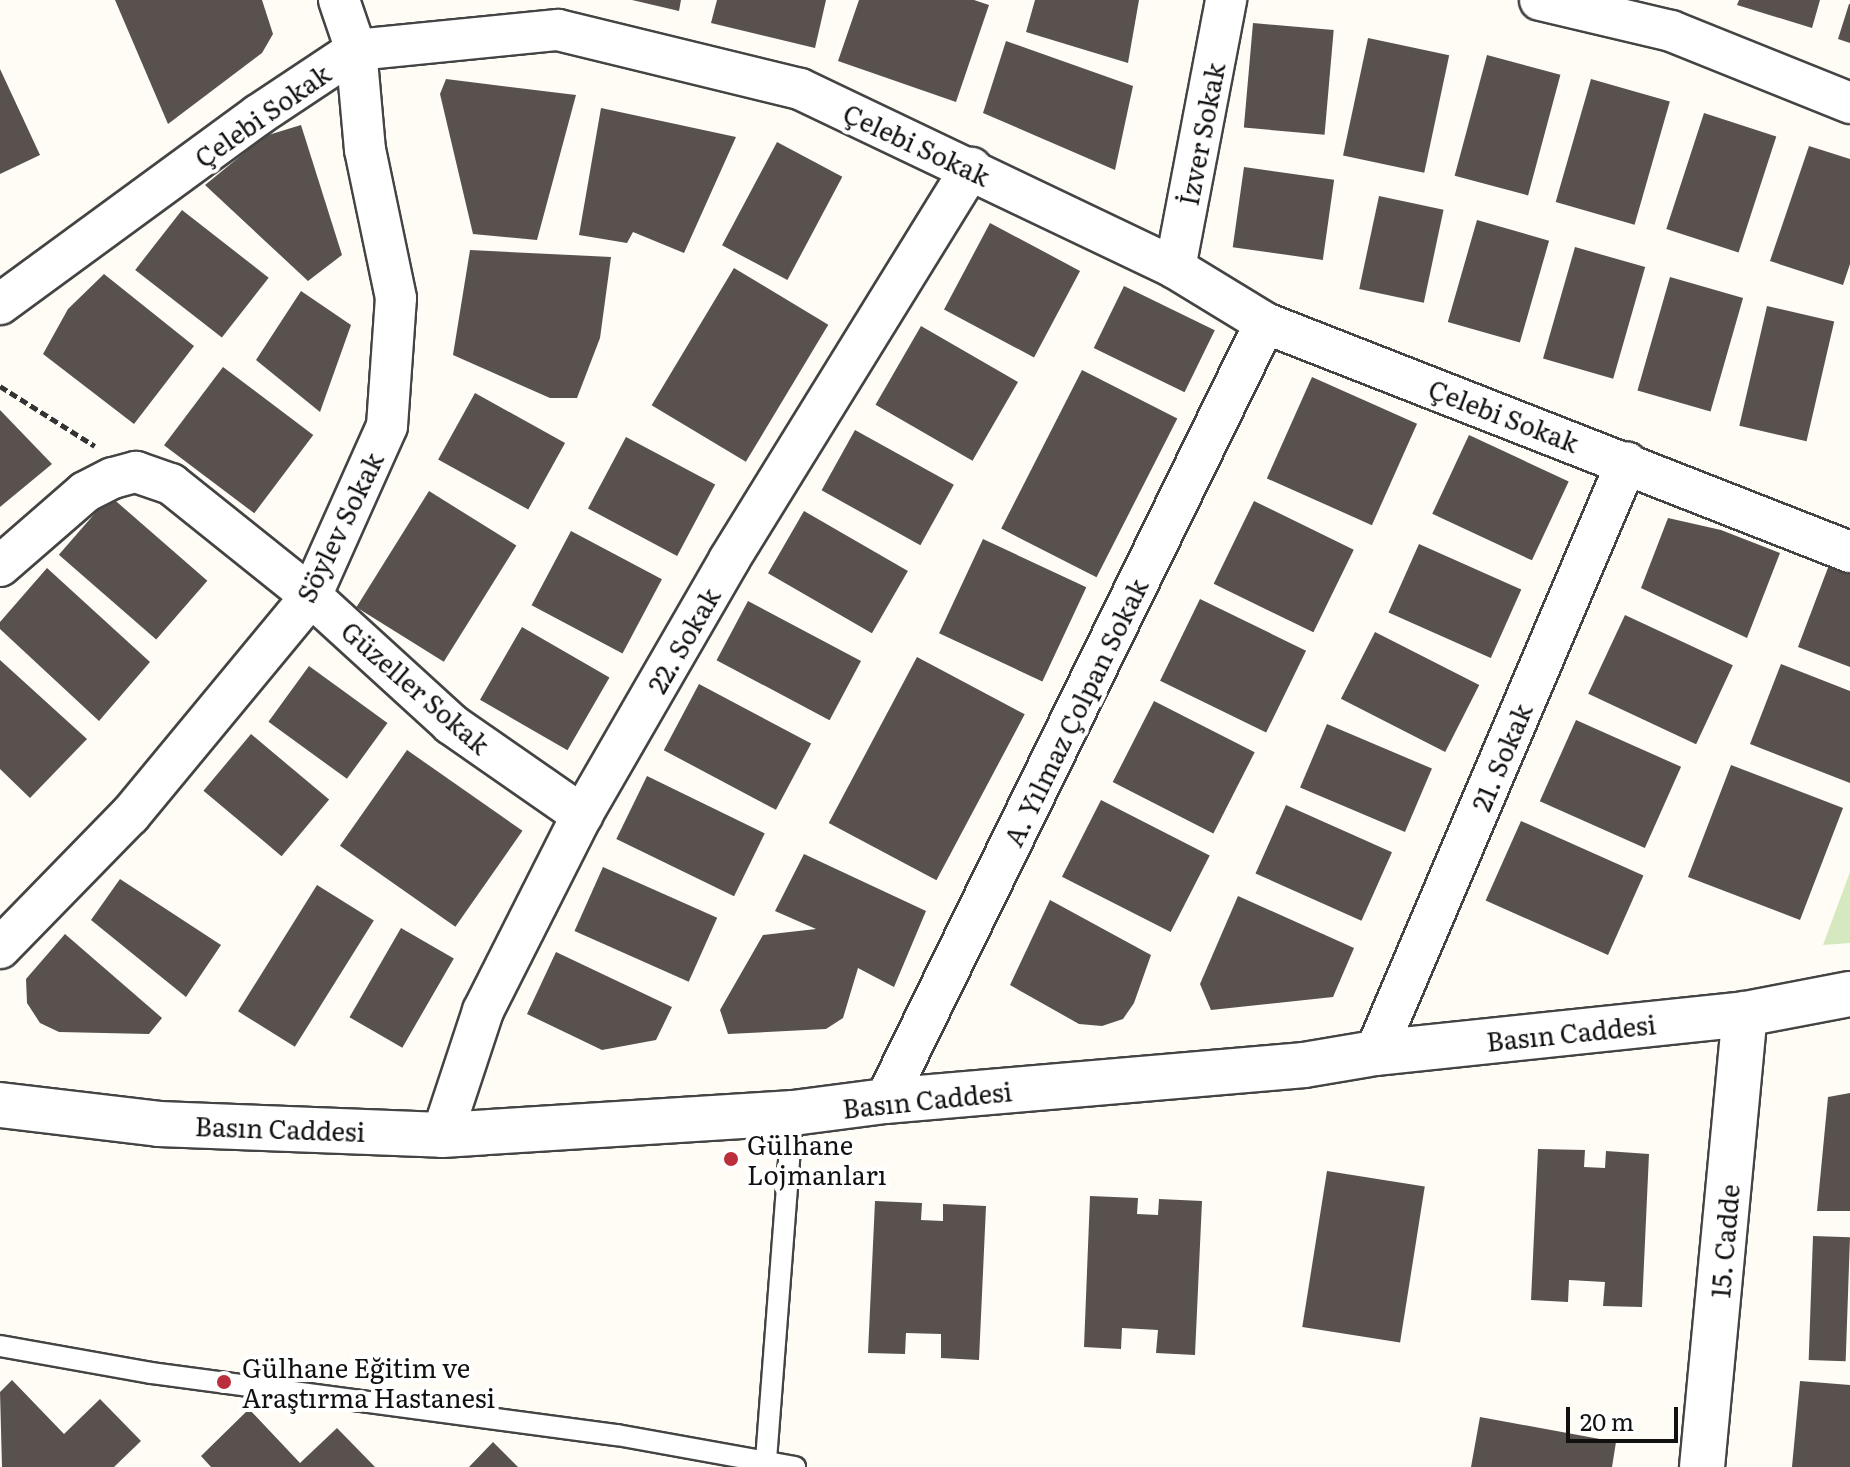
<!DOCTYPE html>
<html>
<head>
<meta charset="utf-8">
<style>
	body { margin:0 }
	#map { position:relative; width:1850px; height:1467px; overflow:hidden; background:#fefcf5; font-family:Literata,serif }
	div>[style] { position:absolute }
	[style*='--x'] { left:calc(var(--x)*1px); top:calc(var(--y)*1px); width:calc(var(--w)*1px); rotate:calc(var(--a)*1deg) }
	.green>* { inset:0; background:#d6e8bf }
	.building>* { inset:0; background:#59514d; transform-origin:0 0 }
	.path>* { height:5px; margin-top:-2.5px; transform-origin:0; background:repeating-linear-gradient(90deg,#333 0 8px,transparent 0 12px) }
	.roads { filter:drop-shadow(2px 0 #444) drop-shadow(-2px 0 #444) drop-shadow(0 2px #444) drop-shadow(0 -2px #444) }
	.service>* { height:20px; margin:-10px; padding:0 10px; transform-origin:10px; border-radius:10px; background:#fff }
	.minor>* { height:40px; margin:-20px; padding:0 20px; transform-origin:20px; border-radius:20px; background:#fff }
	.tertiary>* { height:44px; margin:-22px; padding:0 22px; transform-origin:22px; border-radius:22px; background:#fff }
	.dots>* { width:22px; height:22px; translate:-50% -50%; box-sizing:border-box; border:4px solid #fff; border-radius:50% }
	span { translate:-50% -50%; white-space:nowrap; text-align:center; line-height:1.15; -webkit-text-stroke:8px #fff; paint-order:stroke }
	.street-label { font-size:26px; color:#111 }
	.poi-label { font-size:26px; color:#111 }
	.left { translate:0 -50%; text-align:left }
	.scale { position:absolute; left:1566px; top:1407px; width:112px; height:36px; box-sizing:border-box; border:4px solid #111; border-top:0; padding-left:10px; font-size:24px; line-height:28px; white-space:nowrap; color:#111; -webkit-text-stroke:6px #fff; paint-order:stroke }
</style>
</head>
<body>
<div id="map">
	<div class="green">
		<i style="clip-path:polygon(1850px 872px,1850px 943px,1823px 945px)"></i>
	</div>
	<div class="building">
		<i style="clip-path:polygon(115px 0,262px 0,273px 34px,262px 53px,168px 124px)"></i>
		<i style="clip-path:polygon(632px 0,681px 0,679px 11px)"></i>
		<i style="clip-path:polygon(717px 0,826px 0,815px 48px,711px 23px)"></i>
		<i style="clip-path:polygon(859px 0,974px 0,989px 5px,956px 102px,838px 61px)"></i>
		<i style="clip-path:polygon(1035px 0,1139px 0,1128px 63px,1026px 32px)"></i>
		<i style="clip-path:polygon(1739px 0,1820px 0,1812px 28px,1737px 5px)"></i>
		<i style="clip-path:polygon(1849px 4px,1850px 4px,1850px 43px,1838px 39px)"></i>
		<i style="left:1253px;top:23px;width:81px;height:105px;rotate:5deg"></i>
		<i style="left:1368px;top:38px;width:83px;height:120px;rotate:12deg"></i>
		<i style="clip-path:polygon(1006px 41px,1133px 86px,1115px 170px,983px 113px)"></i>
		<i style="left:1487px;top:55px;width:76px;height:125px;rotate:15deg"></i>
		<i style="clip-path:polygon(0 69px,40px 155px,0 174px)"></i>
		<i style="clip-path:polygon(446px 79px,576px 95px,537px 240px,473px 234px,440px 94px)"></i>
		<i style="left:1591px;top:79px;width:82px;height:128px;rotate:16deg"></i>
		<i style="clip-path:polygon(601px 108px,736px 137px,684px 253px,633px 232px,627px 243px,579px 235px)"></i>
		<i style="left:1704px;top:113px;width:76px;height:122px;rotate:18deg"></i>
		<i style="clip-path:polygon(301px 125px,342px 255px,308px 281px,205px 185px,265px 136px)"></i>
		<i style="left:777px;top:142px;width:74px;height:117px;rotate:28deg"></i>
		<i style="clip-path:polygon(1809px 146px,1850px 159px,1850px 264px,1843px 285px,1770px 261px)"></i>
		<i style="left:1244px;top:167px;width:91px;height:81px;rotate:8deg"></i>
		<i style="left:1379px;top:196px;width:66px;height:95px;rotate:12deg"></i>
		<i style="left:182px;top:210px;width:110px;height:76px;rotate:38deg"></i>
		<i style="left:1477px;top:220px;width:75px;height:106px;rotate:16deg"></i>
		<i style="left:990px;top:223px;width:102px;height:98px;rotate:28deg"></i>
		<i style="left:1575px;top:247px;width:73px;height:116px;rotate:16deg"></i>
		<i style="clip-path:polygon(470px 250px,611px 257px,600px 338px,577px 398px,550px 398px,453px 355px)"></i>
		<i style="left:734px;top:268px;width:110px;height:160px;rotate:31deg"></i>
		<i style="clip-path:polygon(104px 274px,194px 346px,134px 424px,43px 354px,68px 309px)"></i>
		<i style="left:1670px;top:277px;width:76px;height:118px;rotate:16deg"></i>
		<i style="left:1124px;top:286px;width:101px;height:69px;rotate:26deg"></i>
		<i style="clip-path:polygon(301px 291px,351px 325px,320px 412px,256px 360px)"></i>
		<i style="left:1767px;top:306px;width:69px;height:123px;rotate:13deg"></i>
		<i style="left:921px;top:326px;width:112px;height:91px;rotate:30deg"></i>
		<i style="left:223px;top:367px;width:113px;height:98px;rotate:37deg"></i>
		<i style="left:1082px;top:370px;width:107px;height:178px;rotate:27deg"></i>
		<i style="left:1312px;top:377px;width:115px;height:111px;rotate:24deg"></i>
		<i style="left:475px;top:393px;width:103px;height:76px;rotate:29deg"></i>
		<i style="clip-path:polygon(0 410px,52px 464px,0 507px)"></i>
		<i style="left:855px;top:430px;width:113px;height:69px;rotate:29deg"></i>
		<i style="left:1469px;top:435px;width:110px;height:87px;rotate:25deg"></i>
		<i style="left:626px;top:437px;width:101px;height:81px;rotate:28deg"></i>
		<i style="left:429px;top:491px;width:103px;height:137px;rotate:32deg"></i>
		<i style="left:110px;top:496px;width:129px;height:78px;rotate:41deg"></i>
		<i style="left:1254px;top:501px;width:111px;height:92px;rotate:26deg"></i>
		<i style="left:804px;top:511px;width:120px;height:72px;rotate:30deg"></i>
		<i style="clip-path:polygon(1668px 518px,1721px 530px,1780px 553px,1747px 638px,1641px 588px)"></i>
		<i style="left:571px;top:531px;width:103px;height:84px;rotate:28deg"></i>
		<i style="left:983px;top:539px;width:114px;height:104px;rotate:25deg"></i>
		<i style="left:1419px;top:544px;width:112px;height:75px;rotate:24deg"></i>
		<i style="clip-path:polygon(1829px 565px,1850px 573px,1850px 667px,1798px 647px)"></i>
		<i style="clip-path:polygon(47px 568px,150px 662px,99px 721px,0 629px,0 622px)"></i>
		<i style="left:1200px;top:599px;width:118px;height:91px;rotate:26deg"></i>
		<i style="left:748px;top:601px;width:128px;height:67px;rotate:28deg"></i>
		<i style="left:1625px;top:615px;width:119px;height:87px;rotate:25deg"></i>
		<i style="left:522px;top:627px;width:101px;height:84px;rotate:30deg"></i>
		<i style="left:1375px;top:632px;width:117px;height:75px;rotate:27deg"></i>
		<i style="left:917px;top:657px;width:122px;height:188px;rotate:28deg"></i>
		<i style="clip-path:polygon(0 660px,87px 739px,30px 798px,0 769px)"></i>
		<i style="clip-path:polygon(1781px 664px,1850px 691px,1850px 783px,1750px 744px)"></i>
		<i style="left:309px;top:666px;width:97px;height:69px;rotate:36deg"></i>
		<i style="left:699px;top:684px;width:127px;height:75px;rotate:28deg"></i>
		<i style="left:1154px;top:701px;width:113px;height:91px;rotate:27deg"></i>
		<i style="left:1576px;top:720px;width:115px;height:89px;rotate:24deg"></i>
		<i style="left:1327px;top:724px;width:114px;height:69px;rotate:23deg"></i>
		<i style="left:251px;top:734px;width:102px;height:74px;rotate:40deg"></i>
		<i style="left:407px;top:750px;width:141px;height:117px;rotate:35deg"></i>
		<i style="left:1731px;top:765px;width:120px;height:120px;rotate:21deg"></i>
		<i style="left:647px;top:776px;width:131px;height:70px;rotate:26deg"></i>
		<i style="left:1101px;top:800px;width:122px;height:86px;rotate:27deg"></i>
		<i style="left:1286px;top:805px;width:116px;height:75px;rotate:24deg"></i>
		<i style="left:1521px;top:821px;width:134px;height:87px;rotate:24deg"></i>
		<i style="clip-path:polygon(804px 854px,926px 911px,894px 987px,858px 968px,843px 1018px,826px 1029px,728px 1034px,720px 1010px,763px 935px,816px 929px,775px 911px)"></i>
		<i style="left:603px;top:867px;width:125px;height:70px;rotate:24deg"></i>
		<i style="clip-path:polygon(120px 879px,221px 945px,186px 997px,91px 920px)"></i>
		<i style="left:317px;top:885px;width:67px;height:149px;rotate:32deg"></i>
		<i style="clip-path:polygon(1238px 896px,1354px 948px,1333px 997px,1211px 1010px,1200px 984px)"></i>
		<i style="clip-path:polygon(1050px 900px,1151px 955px,1134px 1003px,1123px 1019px,1102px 1026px,1079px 1024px,1010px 985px)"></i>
		<i style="left:401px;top:928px;width:61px;height:103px;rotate:30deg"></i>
		<i style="clip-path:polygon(65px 934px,162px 1018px,149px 1034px,59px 1032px,40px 1023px,27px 1003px,26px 979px)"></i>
		<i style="clip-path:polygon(556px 952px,672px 1007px,656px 1040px,602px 1050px,527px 1014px)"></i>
		<i style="clip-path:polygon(1850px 1093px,1850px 1211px,1817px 1211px,1828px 1097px)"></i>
		<i style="clip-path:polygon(1538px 1149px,1585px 1150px,1584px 1167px,1605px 1168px,1606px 1151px,1649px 1154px,1642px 1307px,1603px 1306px,1605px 1282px,1569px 1280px,1568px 1302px,1531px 1300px)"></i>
		<i style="left:1327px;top:1171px;width:99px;height:158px;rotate:9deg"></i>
		<i style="clip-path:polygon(1090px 1196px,1138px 1198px,1137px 1214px,1158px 1215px,1159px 1199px,1202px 1201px,1195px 1355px,1156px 1353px,1158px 1330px,1122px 1328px,1121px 1349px,1084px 1347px)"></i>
		<i style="clip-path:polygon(875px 1201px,922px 1203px,921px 1220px,943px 1221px,943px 1204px,986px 1206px,979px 1360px,941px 1358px,941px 1334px,906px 1333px,905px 1354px,868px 1353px)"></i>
		<i style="left:1813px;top:1236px;width:37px;height:124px;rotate:2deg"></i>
		<i style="clip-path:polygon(12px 1380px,64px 1434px,100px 1399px,141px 1441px,114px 1467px,2px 1467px,0 1392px)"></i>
		<i style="clip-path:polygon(1800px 1381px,1850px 1385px,1850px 1467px,1792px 1467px)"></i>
		<i style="clip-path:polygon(249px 1409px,300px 1463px,337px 1428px,375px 1467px,211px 1467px,201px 1456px)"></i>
		<i style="clip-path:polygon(1480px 1417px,1616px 1442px,1612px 1467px,1471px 1467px)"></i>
		<i style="clip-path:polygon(493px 1442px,518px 1467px,469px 1467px)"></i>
	</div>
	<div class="path">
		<i style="--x:0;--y:386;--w:112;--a:32.3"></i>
	</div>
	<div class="roads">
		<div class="service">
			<i style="--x:0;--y:1346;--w:153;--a:10.1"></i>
			<i style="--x:151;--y:1373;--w:470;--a:7.6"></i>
			<i style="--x:617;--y:1435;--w:181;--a:10.2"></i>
			<i style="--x:761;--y:1467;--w:9;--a:-54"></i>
			<i style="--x:766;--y:1460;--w:348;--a:-85.6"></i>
		</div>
		<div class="minor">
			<i style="--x:1540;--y:0;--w:135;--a:13.3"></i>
			<i style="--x:1671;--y:31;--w:193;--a:21.9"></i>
			<i style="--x:1175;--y:268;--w:273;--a:-79.2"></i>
			<i style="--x:0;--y:304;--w:320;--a:-36.2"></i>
			<i style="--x:258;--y:115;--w:118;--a:-33.6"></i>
			<i style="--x:356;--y:50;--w:203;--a:-5.7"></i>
			<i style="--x:558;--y:30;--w:249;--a:13.7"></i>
			<i style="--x:800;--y:89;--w:416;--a:25.5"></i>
			<i style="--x:1175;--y:268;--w:105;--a:31.4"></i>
			<i style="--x:1265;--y:323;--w:628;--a:21.38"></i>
			<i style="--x:0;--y:566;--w:113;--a:-41"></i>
			<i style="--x:85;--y:492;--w:31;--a:-27"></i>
			<i style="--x:113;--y:478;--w:24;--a:-15"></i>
			<i style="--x:136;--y:472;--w:37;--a:19"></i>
			<i style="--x:171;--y:484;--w:179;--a:38.7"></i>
			<i style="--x:311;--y:596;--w:190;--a:42.4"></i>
			<i style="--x:451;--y:724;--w:160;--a:34.8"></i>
			<i style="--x:0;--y:948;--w:186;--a:-45.7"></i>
			<i style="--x:130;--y:815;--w:284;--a:-50.4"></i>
			<i style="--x:311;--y:596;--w:186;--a:-65.9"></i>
			<i style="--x:387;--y:426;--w:128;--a:-86"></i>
			<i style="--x:396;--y:298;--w:151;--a:-101.8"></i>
			<i style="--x:365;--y:150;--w:100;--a:-95.1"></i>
			<i style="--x:356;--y:50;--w:53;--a:-108.8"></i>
			<i style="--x:1375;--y:1053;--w:642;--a:-66.91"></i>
			<i style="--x:885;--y:1101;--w:866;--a:-63.97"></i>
			<i style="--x:442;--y:1135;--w:131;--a:-71.7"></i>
			<i style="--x:483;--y:1011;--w:220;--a:-63.2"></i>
			<i style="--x:582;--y:815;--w:294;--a:-60"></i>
			<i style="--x:729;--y:560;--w:461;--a:-58.3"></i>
		</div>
		<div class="tertiary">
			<i style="--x:0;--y:1105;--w:160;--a:6.8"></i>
			<i style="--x:159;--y:1124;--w:283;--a:2.2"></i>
			<i style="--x:442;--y:1135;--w:352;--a:-3.6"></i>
			<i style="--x:793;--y:1113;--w:93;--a:-7.4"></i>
			<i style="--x:885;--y:1101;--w:421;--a:-4.9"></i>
			<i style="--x:1304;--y:1065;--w:72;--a:-9.6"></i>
			<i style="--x:1375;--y:1053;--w:372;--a:-6"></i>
			<i style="--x:1745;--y:1014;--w:107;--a:-10.8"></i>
			<i style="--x:1702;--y:1467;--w:455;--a:-84.6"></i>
		</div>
	</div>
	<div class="dots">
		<i style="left:731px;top:1159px;background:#ba2f3b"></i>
		<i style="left:224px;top:1382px;background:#ba2f3b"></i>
	</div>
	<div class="street-label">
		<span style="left:262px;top:115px;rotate:-35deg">Çelebi Sokak</span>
		<span style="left:1201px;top:134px;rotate:-79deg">İzver Sokak</span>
		<span style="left:917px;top:144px;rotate:25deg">Çelebi Sokak</span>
		<span style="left:1504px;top:415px;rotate:21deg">Çelebi Sokak</span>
		<span style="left:339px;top:527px;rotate:-64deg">Söylev Sokak</span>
		<span style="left:683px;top:640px;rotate:-60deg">22. Sokak</span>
		<span style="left:416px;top:687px;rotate:41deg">Güzeller Sokak</span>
		<span style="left:1075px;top:712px;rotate:-64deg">A. Yılmaz Çolpan Sokak</span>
		<span style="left:1501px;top:757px;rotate:-67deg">21. Sokak</span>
		<span style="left:1571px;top:1032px;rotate:-6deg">Basın Caddesi</span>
		<span style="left:927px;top:1099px;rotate:-6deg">Basın Caddesi</span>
		<span style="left:280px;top:1128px;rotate:2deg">Basın Caddesi</span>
		<span style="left:1724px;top:1241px;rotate:-85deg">15. Cadde</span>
	</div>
	<div class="poi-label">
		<span class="left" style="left:747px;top:1159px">Gülhane<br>Lojmanları</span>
		<span class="left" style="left:242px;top:1382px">Gülhane Eğitim ve<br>Araştırma Hastanesi</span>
	</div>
	<div class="scale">20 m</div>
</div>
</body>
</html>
